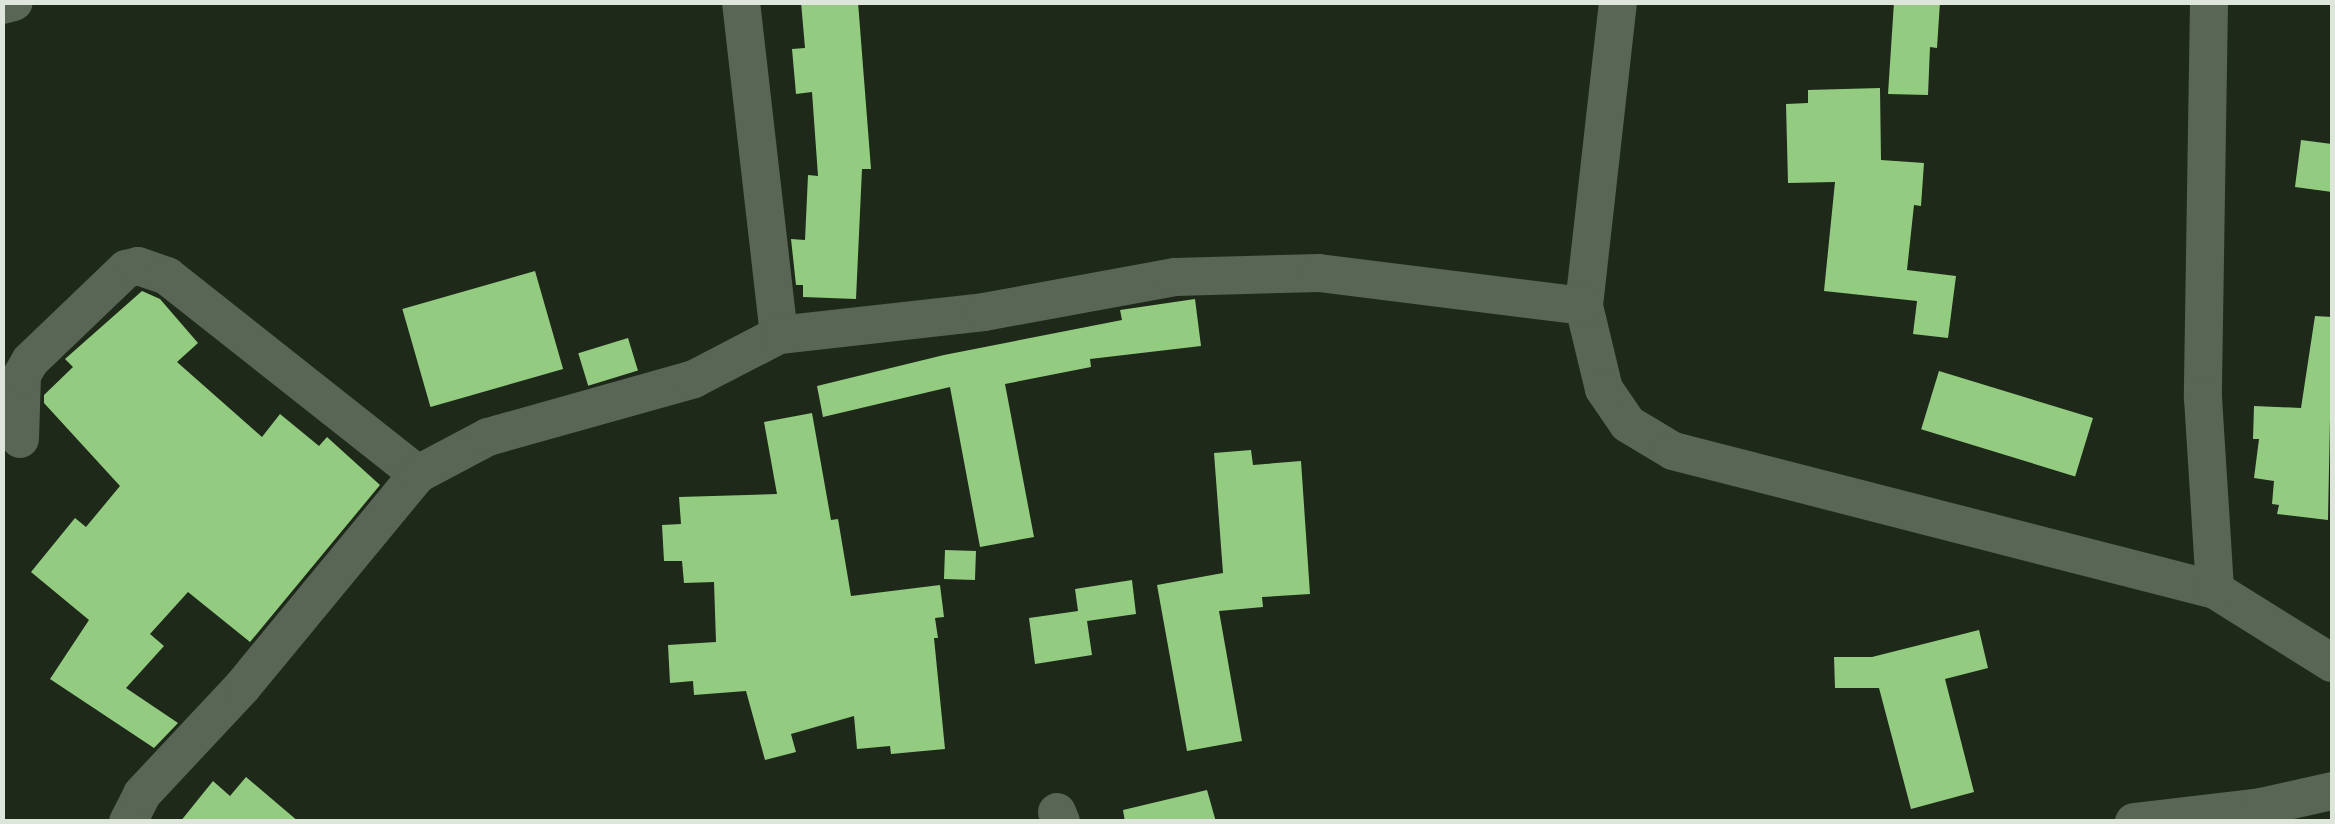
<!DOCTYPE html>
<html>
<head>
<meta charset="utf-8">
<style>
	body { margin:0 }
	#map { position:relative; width:2335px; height:824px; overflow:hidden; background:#1e291a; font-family:Barlow,sans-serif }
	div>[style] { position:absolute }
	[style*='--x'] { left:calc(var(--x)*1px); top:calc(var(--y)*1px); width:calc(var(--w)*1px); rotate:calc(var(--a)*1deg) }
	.building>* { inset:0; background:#93cc80; transform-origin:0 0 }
	.minor>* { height:38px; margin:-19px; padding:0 19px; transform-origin:19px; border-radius:19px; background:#596655 }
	span { translate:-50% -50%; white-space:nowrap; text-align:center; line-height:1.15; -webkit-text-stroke:10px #0b1009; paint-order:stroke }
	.frame { position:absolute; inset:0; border:5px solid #dee6dc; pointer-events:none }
</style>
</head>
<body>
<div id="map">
	<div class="building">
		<i style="clip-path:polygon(801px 2px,858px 2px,871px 169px,862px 169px,856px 299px,803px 297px,803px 285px,796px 285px,791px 239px,805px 240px,808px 175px,818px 176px,812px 92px,796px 94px,792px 49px,805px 48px)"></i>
		<i style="clip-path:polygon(1894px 2px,1940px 2px,1937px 48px,1930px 47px,1928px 95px,1888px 94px)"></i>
		<i style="clip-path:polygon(1880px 88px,1881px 160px,1924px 163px,1921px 206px,1914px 205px,1907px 270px,1956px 276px,1948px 338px,1913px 334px,1917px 301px,1824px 291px,1835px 182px,1788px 183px,1786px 104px,1808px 103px,1808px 90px)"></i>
		<i style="clip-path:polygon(2301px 140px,2332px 144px,2332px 192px,2295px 187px)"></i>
		<i style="left:535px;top:271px;width:102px;height:138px;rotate:74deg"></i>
		<i style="clip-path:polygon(142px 291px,160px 299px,198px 343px,177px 362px,262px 437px,280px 414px,319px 446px,327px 437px,380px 485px,250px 642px,188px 592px,150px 634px,164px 646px,126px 688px,178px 723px,154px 748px,50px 679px,89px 620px,31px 572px,75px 518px,86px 527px,120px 486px,44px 403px,44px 395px,73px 367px,65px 359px)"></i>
		<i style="clip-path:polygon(1195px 299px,1201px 346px,1090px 359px,1091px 367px,1005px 384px,1034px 537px,980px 547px,950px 387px,823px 417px,817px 386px,944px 355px,1122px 320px,1120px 310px)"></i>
		<i style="clip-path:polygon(2315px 316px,2332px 317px,2328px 520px,2277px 514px,2279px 505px,2272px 504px,2274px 481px,2254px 478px,2259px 439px,2253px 439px,2254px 406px,2301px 408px)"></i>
		<i style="left:628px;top:338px;width:34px;height:52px;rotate:73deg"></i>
		<i style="left:1939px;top:371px;width:161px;height:61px;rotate:17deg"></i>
		<i style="clip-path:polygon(812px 413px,831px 520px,838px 519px,851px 596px,940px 585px,944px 617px,935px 618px,938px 638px,934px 638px,945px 749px,891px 754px,890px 746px,857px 749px,854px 716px,791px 734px,796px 752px,765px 760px,746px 691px,694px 695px,693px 681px,670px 683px,668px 645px,716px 642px,714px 582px,684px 583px,682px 561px,664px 561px,662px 525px,681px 524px,679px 497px,777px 494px,764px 422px)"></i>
		<i style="clip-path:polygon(1251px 450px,1253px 465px,1301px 461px,1310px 594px,1262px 597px,1263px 607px,1219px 611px,1242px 741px,1187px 751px,1157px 585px,1223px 573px,1214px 453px)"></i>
		<i style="left:945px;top:550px;width:31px;height:29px;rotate:2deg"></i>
		<i style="clip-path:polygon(1132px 580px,1136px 614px,1087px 621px,1092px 655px,1035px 664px,1029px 618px,1078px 611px,1075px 589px)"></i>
		<i style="clip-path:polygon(1979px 630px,1988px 668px,1945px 679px,1974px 792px,1911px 809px,1879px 688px,1835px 688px,1834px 657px,1872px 657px)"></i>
		<i style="clip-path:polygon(246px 777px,299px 822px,180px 822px,213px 781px,230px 796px)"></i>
		<i style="clip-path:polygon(1207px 790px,1216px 822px,1125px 822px,1123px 810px)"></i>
	</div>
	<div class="minor">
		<i style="--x:741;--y:2;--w:335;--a:83.5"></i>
		<i style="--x:1618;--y:2;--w:306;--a:96.4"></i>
		<i style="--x:1584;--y:306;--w:85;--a:76.5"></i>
		<i style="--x:1604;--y:389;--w:42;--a:55.6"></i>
		<i style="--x:1628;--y:424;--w:52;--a:31"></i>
		<i style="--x:1673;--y:451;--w:560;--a:14.38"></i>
		<i style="--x:2215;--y:590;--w:138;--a:32"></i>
		<i style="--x:2209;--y:2;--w:396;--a:90.9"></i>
		<i style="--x:2203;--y:398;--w:192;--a:86.4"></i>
		<i style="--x:2;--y:5;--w:12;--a:-14"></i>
		<i style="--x:20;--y:439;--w:64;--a:-88.2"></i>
		<i style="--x:22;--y:375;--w:16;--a:-60"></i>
		<i style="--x:30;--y:361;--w:133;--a:-43.8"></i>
		<i style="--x:126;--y:269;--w:12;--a:-14"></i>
		<i style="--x:138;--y:266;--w:31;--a:19"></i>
		<i style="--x:167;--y:276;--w:320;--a:38.3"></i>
		<i style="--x:1057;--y:812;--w:11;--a:68"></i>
		<i style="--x:128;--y:822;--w:31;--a:-63"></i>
		<i style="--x:142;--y:794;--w:148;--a:-46.9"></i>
		<i style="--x:243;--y:686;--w:275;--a:-50.5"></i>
		<i style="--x:418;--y:474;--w:79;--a:-27.9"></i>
		<i style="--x:488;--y:437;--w:214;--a:-15.7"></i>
		<i style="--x:694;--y:379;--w:96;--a:-27.4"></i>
		<i style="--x:779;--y:335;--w:206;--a:-6.4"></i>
		<i style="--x:984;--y:312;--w:194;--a:-10.4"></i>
		<i style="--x:1175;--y:277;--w:144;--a:-1.6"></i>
		<i style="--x:1319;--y:273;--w:267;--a:7.1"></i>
		<i style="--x:2134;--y:822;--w:128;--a:-6.7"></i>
		<i style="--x:2261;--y:807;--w:73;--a:-12.7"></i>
	</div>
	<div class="frame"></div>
</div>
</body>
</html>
